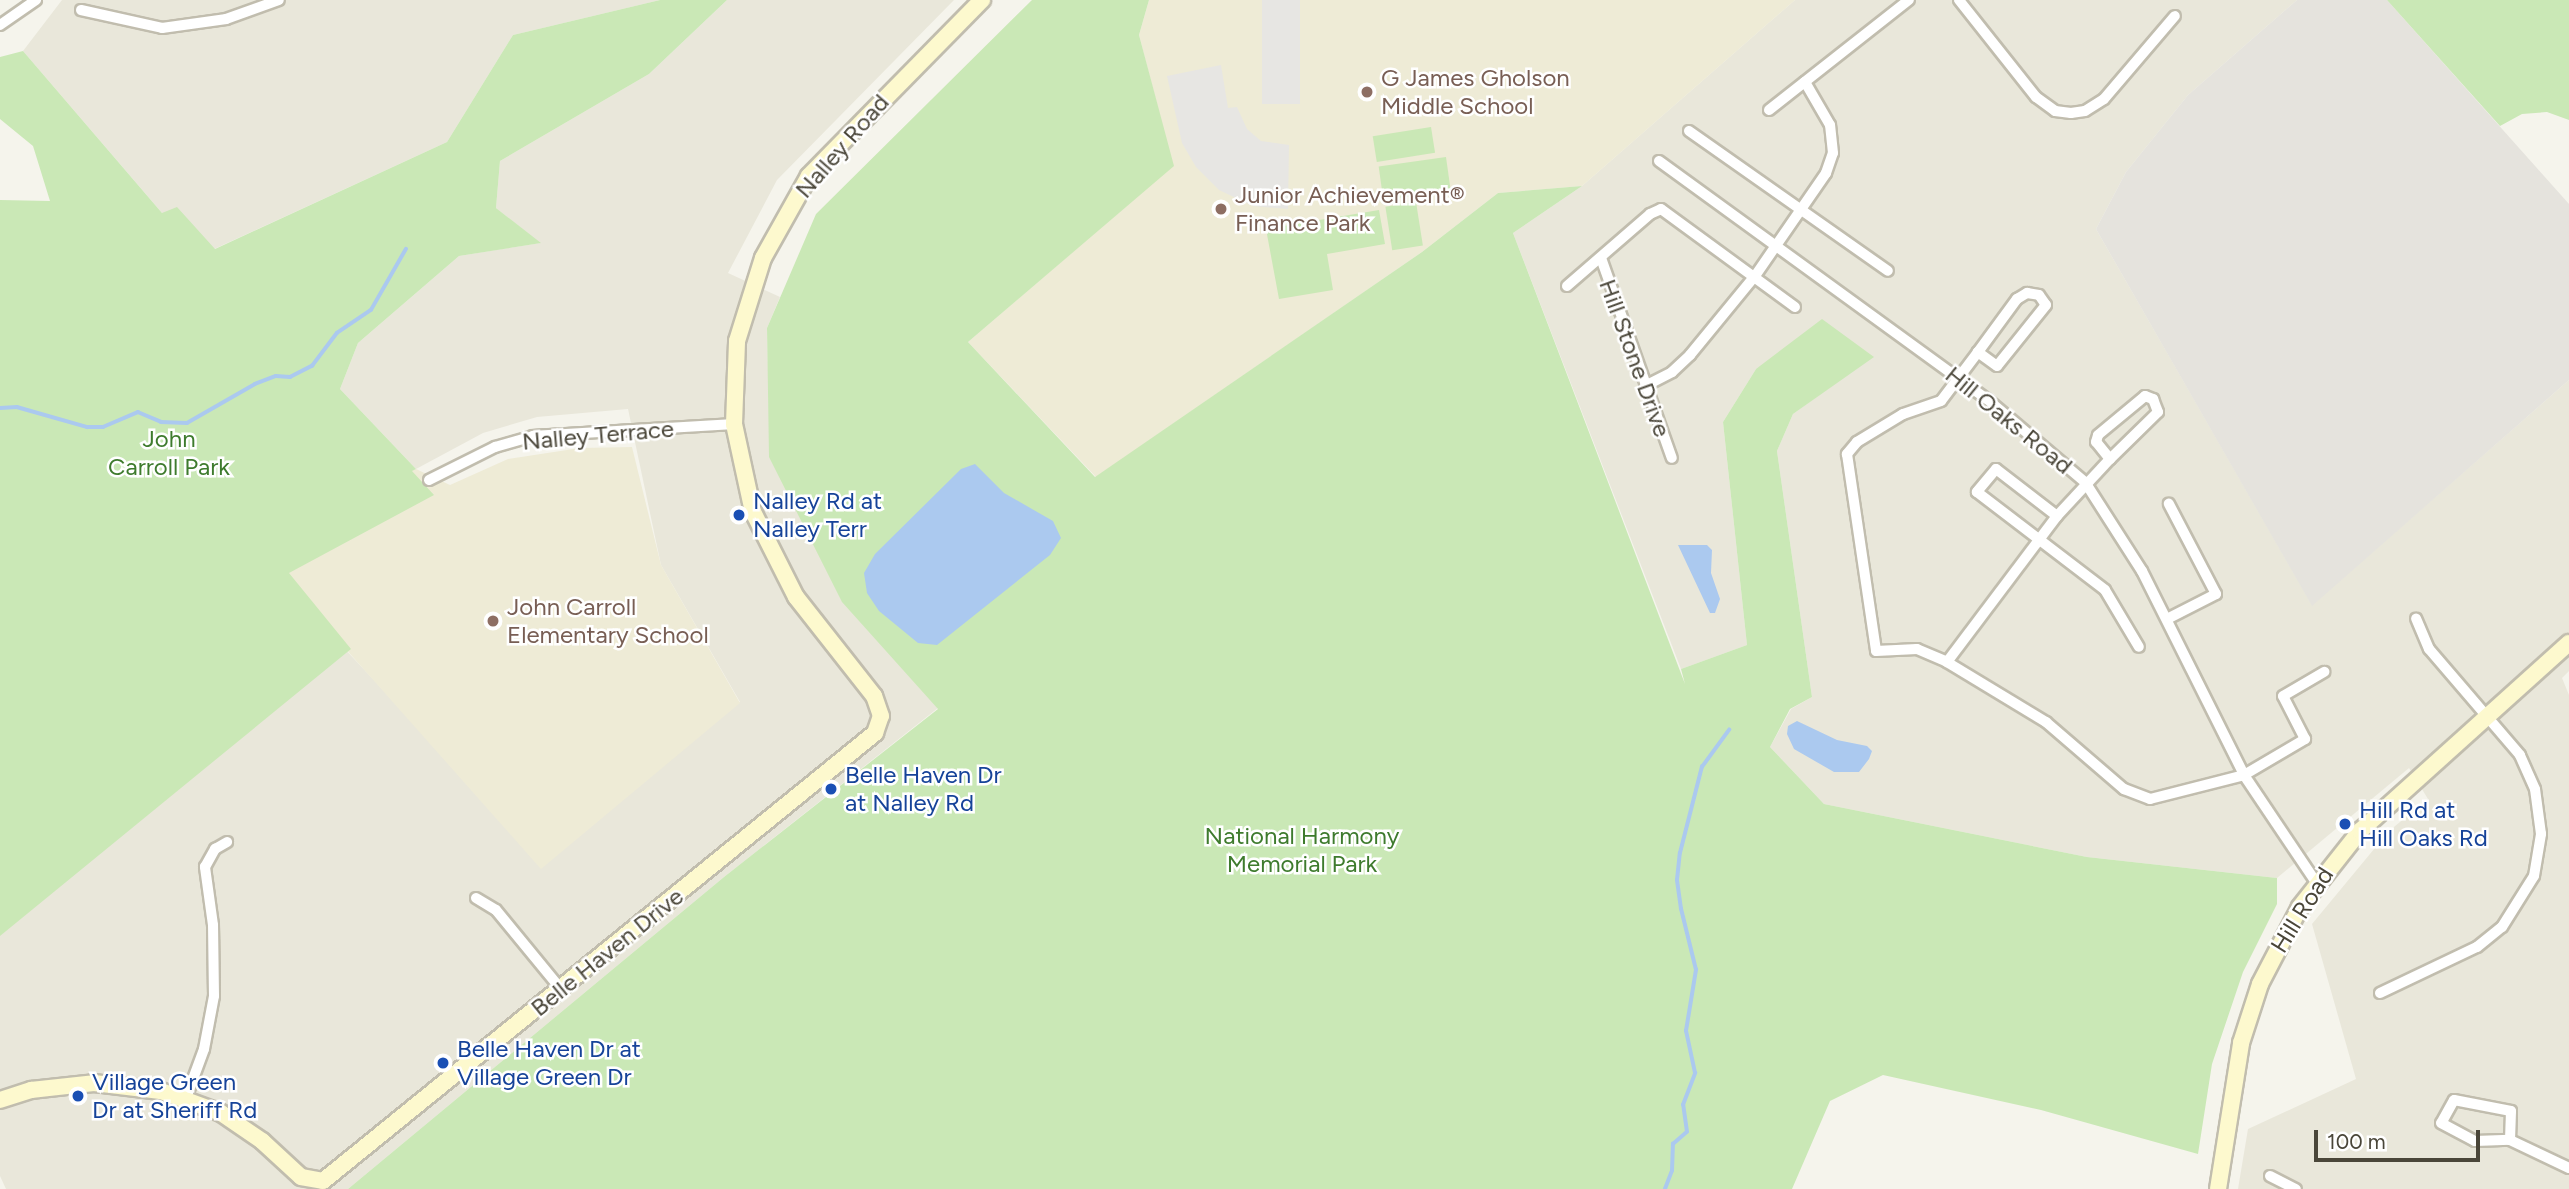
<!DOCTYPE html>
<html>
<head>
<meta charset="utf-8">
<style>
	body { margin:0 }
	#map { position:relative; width:2569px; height:1189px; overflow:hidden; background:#f5f4ec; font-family:Figtree,sans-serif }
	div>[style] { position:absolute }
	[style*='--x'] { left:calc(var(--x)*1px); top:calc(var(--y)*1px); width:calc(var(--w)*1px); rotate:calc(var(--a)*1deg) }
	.residential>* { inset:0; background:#e9e7da }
	.industrial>* { inset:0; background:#e5e3dd }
	.education>* { inset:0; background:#eeebd6 }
	.green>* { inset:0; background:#cae8b6; transform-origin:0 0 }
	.parking>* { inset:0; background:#e7e6e3; transform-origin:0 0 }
	.water>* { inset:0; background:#abc9ef }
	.stream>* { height:3.5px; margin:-1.75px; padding:0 1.75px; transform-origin:1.75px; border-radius:1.75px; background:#abc9ef }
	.roads { filter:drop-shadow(2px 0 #c1bdae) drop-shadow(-2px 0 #c1bdae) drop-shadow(0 2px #c1bdae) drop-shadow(0 -2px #c1bdae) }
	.street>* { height:10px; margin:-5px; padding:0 5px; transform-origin:5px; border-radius:5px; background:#fff }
	.secondary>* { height:16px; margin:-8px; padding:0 8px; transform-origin:8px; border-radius:8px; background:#fdf9ce }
	.dots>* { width:19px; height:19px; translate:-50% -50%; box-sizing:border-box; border:4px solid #fff; border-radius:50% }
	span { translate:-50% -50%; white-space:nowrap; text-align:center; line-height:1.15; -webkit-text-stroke:5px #fff; paint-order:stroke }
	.education-label { font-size:24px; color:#785e54 }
	.left { translate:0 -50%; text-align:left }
	.street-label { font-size:24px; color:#4a4639 }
	.park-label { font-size:24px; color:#3e7b2d }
	.transit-label { font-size:24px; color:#164399 }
	.scale { position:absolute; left:2314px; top:1130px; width:166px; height:32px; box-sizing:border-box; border:4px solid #4a4639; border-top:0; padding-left:9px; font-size:21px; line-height:24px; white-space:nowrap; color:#4a4639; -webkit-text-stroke:5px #fff; paint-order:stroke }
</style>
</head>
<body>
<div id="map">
	<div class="residential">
		<i style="clip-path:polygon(62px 0,660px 0,513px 35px,447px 142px,199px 256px,23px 51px)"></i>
		<i style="clip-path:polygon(727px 0,954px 0,777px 180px,728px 273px,780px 297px,767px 328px,770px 457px,842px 601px,938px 708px,724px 877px,348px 1189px,6px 1189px,0 1176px,0 924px,343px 647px,388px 695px,740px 702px,661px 565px,628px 409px,537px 417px,483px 433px,416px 469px,340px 389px,358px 343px,459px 256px,540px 243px,496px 208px,500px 161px,649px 74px)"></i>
		<i style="clip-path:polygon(1795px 0,2297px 0,2188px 95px,2126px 172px,2096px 229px,2312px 605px,2569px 380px,2569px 671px,2562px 678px,2569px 695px,2569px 1189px,2238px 1189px,2248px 1129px,2356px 1079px,2312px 924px,2389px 831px,2428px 799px,2409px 768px,2277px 878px,2087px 857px,1824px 804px,1770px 747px,1791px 709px,1812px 697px,1777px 451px,1793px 414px,1873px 356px,1756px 369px,1723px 422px,1747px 645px,1681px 669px,1513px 233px,1582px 186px)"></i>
	</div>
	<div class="industrial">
		<i style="clip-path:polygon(2297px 0,2387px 0,2569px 204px,2569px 380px,2312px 606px,2096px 229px,2126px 172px,2188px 95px)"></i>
	</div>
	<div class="education">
		<i style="clip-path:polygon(1149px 0,1795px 0,1582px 186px,1498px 193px,1422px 252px,1096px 477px,968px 342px,1173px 166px,1139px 35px)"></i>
		<i style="clip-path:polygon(632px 447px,661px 565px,740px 703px,541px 869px,344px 647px,178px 526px,310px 508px,416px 469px,450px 485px,508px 459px,580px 448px)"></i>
	</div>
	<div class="green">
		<i style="clip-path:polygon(660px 0,727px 0,649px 74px,500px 161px,496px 208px,541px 243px,459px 256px,358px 343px,340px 389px,416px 469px,412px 471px,434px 495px,289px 573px,351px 649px,0 936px,0 200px,50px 201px,33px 146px,0 119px,0 57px,23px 51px,162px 213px,177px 207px,215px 249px,447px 142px,513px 35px)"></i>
		<i style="clip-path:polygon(1032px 0,1149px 0,1139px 35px,1174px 166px,968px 342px,1095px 477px,1422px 252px,1498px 193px,1582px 186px,1513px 233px,1685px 684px,1681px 669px,1747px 645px,1723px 422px,1756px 369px,1822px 319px,1874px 357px,1793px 414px,1777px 451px,1812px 697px,1790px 709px,1770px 747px,1824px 804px,2087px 857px,2277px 878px,2277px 904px,2243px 972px,2212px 1064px,2198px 1154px,2041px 1110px,1883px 1075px,1830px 1101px,1792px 1189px,348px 1189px,724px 877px,938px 709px,842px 602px,769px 457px,767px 328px,816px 214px)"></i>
		<i style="clip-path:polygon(2387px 0,2569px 0,2569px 120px,2547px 112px,2522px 114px,2500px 126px)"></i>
		<i style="left:1431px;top:127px;width:26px;height:59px;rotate:81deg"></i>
		<i style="left:1446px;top:157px;width:34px;height:68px;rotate:82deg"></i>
		<i style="left:1416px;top:202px;width:44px;height:31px;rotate:81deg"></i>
		<i style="clip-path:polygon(1379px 210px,1385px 244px,1327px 254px,1333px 290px,1279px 299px,1266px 229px)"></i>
	</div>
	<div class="parking">
		<i style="left:1262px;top:0;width:38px;height:104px"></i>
		<i style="clip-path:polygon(1221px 65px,1228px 108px,1237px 107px,1247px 129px,1261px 141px,1289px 145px,1288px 209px,1253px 206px,1219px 190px,1196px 167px,1182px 143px,1167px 76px)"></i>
	</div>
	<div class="water">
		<i style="clip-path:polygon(975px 464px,1004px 493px,1053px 521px,1061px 538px,1050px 555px,937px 645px,918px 643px,879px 611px,867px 593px,864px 573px,875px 554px,961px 469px)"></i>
		<i style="clip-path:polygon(1678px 545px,1707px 545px,1712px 550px,1711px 573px,1720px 599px,1715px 613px,1710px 613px)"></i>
		<i style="clip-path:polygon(1797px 721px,1837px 740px,1867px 746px,1872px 751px,1869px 759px,1859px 772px,1834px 772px,1794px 749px,1787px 734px,1788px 726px)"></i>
	</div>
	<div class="stream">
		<i style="--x:0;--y:408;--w:17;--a:-3"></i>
		<i style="--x:17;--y:407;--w:73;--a:15.9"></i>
		<i style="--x:87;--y:427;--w:16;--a:0"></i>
		<i style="--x:103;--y:427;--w:38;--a:-23"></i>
		<i style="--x:138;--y:412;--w:25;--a:23"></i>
		<i style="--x:161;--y:422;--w:26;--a:2"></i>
		<i style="--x:187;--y:423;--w:78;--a:-29.8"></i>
		<i style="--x:255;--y:384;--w:22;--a:-21"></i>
		<i style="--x:276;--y:376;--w:14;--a:4"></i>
		<i style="--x:290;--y:377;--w:25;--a:-27"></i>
		<i style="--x:312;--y:366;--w:41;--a:-52.9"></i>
		<i style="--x:337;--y:333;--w:41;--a:-34.1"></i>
		<i style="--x:371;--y:310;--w:70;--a:-60.2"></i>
		<i style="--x:1665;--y:1189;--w:19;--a:-69"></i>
		<i style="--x:1672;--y:1171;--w:27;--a:-88"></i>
		<i style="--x:1673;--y:1144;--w:18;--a:-41"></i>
		<i style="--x:1687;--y:1132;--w:27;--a:-98"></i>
		<i style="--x:1683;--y:1105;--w:34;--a:-69"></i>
		<i style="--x:1695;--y:1073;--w:43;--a:-102.1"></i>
		<i style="--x:1686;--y:1031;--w:62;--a:-80.7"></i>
		<i style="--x:1696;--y:970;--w:63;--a:-103.8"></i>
		<i style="--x:1681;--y:909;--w:29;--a:-98"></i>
		<i style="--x:1677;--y:880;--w:27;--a:-84"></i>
		<i style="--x:1680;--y:853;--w:89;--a:-75.7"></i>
		<i style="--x:1702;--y:767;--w:46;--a:-53.9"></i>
	</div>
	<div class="roads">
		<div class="street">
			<i style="--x:1959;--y:0;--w:124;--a:51.6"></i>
			<i style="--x:2036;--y:97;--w:24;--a:36"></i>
			<i style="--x:2055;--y:111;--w:16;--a:7"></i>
			<i style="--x:2071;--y:113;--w:14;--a:-8"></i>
			<i style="--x:2085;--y:111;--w:22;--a:-32"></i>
			<i style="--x:2104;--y:99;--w:109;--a:-49.5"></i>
			<i style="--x:81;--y:10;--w:83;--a:12.5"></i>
			<i style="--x:162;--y:28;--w:65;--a:-8"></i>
			<i style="--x:226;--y:19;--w:56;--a:-19.7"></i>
			<i style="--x:0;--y:25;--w:44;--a:-34.8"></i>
			<i style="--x:1769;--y:110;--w:178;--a:-38.2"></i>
			<i style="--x:1689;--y:131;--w:243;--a:35.1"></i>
			<i style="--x:1659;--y:161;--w:405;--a:36"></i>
			<i style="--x:1987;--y:399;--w:128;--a:40.3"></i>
			<i style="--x:2085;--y:482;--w:106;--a:57.4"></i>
			<i style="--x:2142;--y:571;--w:228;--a:63.4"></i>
			<i style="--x:2244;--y:775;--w:129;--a:56.1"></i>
			<i style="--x:1601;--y:258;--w:212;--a:70.5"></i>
			<i style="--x:1567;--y:286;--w:110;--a:-40.9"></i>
			<i style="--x:1650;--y:214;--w:12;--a:-24"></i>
			<i style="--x:1661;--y:209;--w:166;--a:36.2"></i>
			<i style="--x:2027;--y:293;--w:12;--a:9"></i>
			<i style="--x:2039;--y:295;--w:12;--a:55"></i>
			<i style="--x:2046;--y:305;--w:78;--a:128.8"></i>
			<i style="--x:1997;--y:366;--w:24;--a:-144"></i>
			<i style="--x:1978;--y:352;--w:66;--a:-53.7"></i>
			<i style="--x:2017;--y:299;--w:12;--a:-31"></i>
			<i style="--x:1978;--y:352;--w:61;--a:127.1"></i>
			<i style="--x:1941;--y:401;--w:40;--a:161.1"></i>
			<i style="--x:1903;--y:414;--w:54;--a:148.7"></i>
			<i style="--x:1857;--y:442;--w:16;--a:130"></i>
			<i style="--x:1847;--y:454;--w:199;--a:81.6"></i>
			<i style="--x:1876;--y:651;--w:41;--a:-2.8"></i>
			<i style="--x:1917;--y:649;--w:33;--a:23"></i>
			<i style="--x:1947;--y:662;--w:116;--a:31.2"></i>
			<i style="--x:2046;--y:722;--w:103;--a:40.7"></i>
			<i style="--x:2124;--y:789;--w:28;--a:21"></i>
			<i style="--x:2150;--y:799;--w:97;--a:-14.3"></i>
			<i style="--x:2244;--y:775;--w:71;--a:-30.5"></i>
			<i style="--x:2305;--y:739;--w:48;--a:-117.1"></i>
			<i style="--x:2283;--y:696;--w:48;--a:-30.3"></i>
			<i style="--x:1645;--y:386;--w:30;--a:-27"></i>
			<i style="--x:1672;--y:372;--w:25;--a:-43"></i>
			<i style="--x:1690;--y:355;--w:102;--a:-50.6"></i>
			<i style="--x:1755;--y:276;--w:125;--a:-55.4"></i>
			<i style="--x:1826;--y:173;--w:21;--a:-71"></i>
			<i style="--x:1833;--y:153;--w:28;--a:-96"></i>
			<i style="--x:1830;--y:125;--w:50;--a:-120.2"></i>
			<i style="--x:2145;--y:396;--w:9;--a:21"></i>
			<i style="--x:2153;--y:399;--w:14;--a:69"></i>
			<i style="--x:2158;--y:412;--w:67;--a:135.6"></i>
			<i style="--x:2110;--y:459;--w:22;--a:-129"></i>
			<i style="--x:2096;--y:442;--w:7;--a:-74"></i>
			<i style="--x:2098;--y:435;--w:61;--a:-39.7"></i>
			<i style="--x:429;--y:480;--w:74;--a:-26.6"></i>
			<i style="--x:495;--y:447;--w:40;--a:-16"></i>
			<i style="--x:533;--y:436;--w:201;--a:-3.4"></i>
			<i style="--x:2057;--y:516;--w:77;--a:-142.4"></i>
			<i style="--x:1996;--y:469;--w:30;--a:130"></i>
			<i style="--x:1977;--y:492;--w:161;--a:37.4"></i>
			<i style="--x:2105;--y:590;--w:66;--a:59.2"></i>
			<i style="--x:2167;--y:619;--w:55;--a:-27"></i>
			<i style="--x:2216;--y:594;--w:102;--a:-117.6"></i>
			<i style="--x:1947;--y:662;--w:183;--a:-53"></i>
			<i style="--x:2057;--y:516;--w:78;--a:-47.1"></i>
			<i style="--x:476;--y:898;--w:23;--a:31"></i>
			<i style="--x:496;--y:910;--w:102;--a:50.6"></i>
			<i style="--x:2380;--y:993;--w:107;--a:-25.4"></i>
			<i style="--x:2477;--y:947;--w:32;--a:-39"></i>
			<i style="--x:2502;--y:927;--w:60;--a:-57.9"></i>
			<i style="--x:2534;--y:876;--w:43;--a:-80.5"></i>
			<i style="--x:2541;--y:834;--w:45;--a:-97.6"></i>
			<i style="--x:2535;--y:789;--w:37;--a:-114"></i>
			<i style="--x:2520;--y:755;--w:140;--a:-130.6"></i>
			<i style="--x:2429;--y:649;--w:33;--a:-113"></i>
			<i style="--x:186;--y:1098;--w:52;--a:-69.8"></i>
			<i style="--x:204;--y:1049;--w:54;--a:-79.3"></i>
			<i style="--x:214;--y:996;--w:71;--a:-90.8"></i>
			<i style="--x:213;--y:925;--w:59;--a:-97.9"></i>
			<i style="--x:205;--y:867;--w:21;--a:-61"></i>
			<i style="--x:215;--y:849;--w:14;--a:-30"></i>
			<i style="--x:2510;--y:1140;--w:29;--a:-88"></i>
			<i style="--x:2511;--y:1111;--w:58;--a:-169.1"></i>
			<i style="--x:2454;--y:1100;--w:26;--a:119"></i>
			<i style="--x:2441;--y:1123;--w:38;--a:28"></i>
			<i style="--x:2475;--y:1141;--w:35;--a:-2"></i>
			<i style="--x:2510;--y:1140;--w:65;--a:25.4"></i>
			<i style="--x:2270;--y:1176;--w:29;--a:27"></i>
		</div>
		<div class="secondary">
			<i style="--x:0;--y:1100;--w:33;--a:-18"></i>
			<i style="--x:31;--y:1090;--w:63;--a:-6.3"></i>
			<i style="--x:94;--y:1083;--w:67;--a:6.8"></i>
			<i style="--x:161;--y:1091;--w:64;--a:20.1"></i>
			<i style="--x:221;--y:1113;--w:50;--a:34.3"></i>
			<i style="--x:262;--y:1141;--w:53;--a:42.7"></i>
			<i style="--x:301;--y:1177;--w:22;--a:10"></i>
			<i style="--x:323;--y:1181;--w:711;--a:-39.06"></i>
			<i style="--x:875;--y:733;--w:18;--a:-71"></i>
			<i style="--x:881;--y:716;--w:21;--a:-109"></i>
			<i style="--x:874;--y:696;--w:126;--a:-128.2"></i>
			<i style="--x:796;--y:597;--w:95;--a:-116.8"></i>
			<i style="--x:753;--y:512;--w:90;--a:-102.2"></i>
			<i style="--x:734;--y:424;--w:83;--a:-87.9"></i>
			<i style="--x:737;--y:341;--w:87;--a:-72.6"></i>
			<i style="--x:763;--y:258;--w:94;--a:-60.7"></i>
			<i style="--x:809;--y:176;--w:247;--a:-45.5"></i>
			<i style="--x:2218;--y:1189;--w:148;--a:-81"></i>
			<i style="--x:2241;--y:1043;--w:62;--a:-72.1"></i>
			<i style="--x:2260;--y:984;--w:87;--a:-62.5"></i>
			<i style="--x:2300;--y:907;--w:97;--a:-51.7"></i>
			<i style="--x:2360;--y:831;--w:281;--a:-42"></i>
		</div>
	</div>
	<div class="dots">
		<i style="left:1367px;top:92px;background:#8d6e63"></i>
		<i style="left:1221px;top:209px;background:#8d6e63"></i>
		<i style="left:739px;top:515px;background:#1a4fb4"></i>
		<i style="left:493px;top:621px;background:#8d6e63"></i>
		<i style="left:831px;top:789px;background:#1a4fb4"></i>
		<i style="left:2345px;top:824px;background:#1a4fb4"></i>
		<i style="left:443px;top:1063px;background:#1a4fb4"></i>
		<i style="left:78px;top:1096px;background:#1a4fb4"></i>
	</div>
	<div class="education-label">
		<span class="left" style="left:1381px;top:92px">G James Gholson<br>Middle School</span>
		<span class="left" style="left:1235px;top:209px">Junior Achievement®<br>Finance Park</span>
		<span class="left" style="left:507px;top:621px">John Carroll<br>Elementary School</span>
	</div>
	<div class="street-label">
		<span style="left:842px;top:146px;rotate:-49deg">Nalley Road</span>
		<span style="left:1635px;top:358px;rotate:70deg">Hill Stone Drive</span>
		<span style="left:2009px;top:420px;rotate:39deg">Hill Oaks Road</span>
		<span style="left:598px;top:435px;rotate:-5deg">Nalley Terrace</span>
		<span style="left:2302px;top:910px;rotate:-58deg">Hill Road</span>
		<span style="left:607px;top:952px;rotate:-39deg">Belle Haven Drive</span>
	</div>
	<div class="park-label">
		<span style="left:169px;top:453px">John<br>Carroll Park</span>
		<span style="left:1302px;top:850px">National Harmony<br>Memorial Park</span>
	</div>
	<div class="transit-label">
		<span class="left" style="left:753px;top:515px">Nalley Rd at<br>Nalley Terr</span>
		<span class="left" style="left:845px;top:789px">Belle Haven Dr<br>at Nalley Rd</span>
		<span class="left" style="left:2359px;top:824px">Hill Rd at<br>Hill Oaks Rd</span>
		<span class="left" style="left:457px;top:1063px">Belle Haven Dr at<br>Village Green Dr</span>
		<span class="left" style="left:92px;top:1096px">Village Green<br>Dr at Sheriff Rd</span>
	</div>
	<div class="scale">100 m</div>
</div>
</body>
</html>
